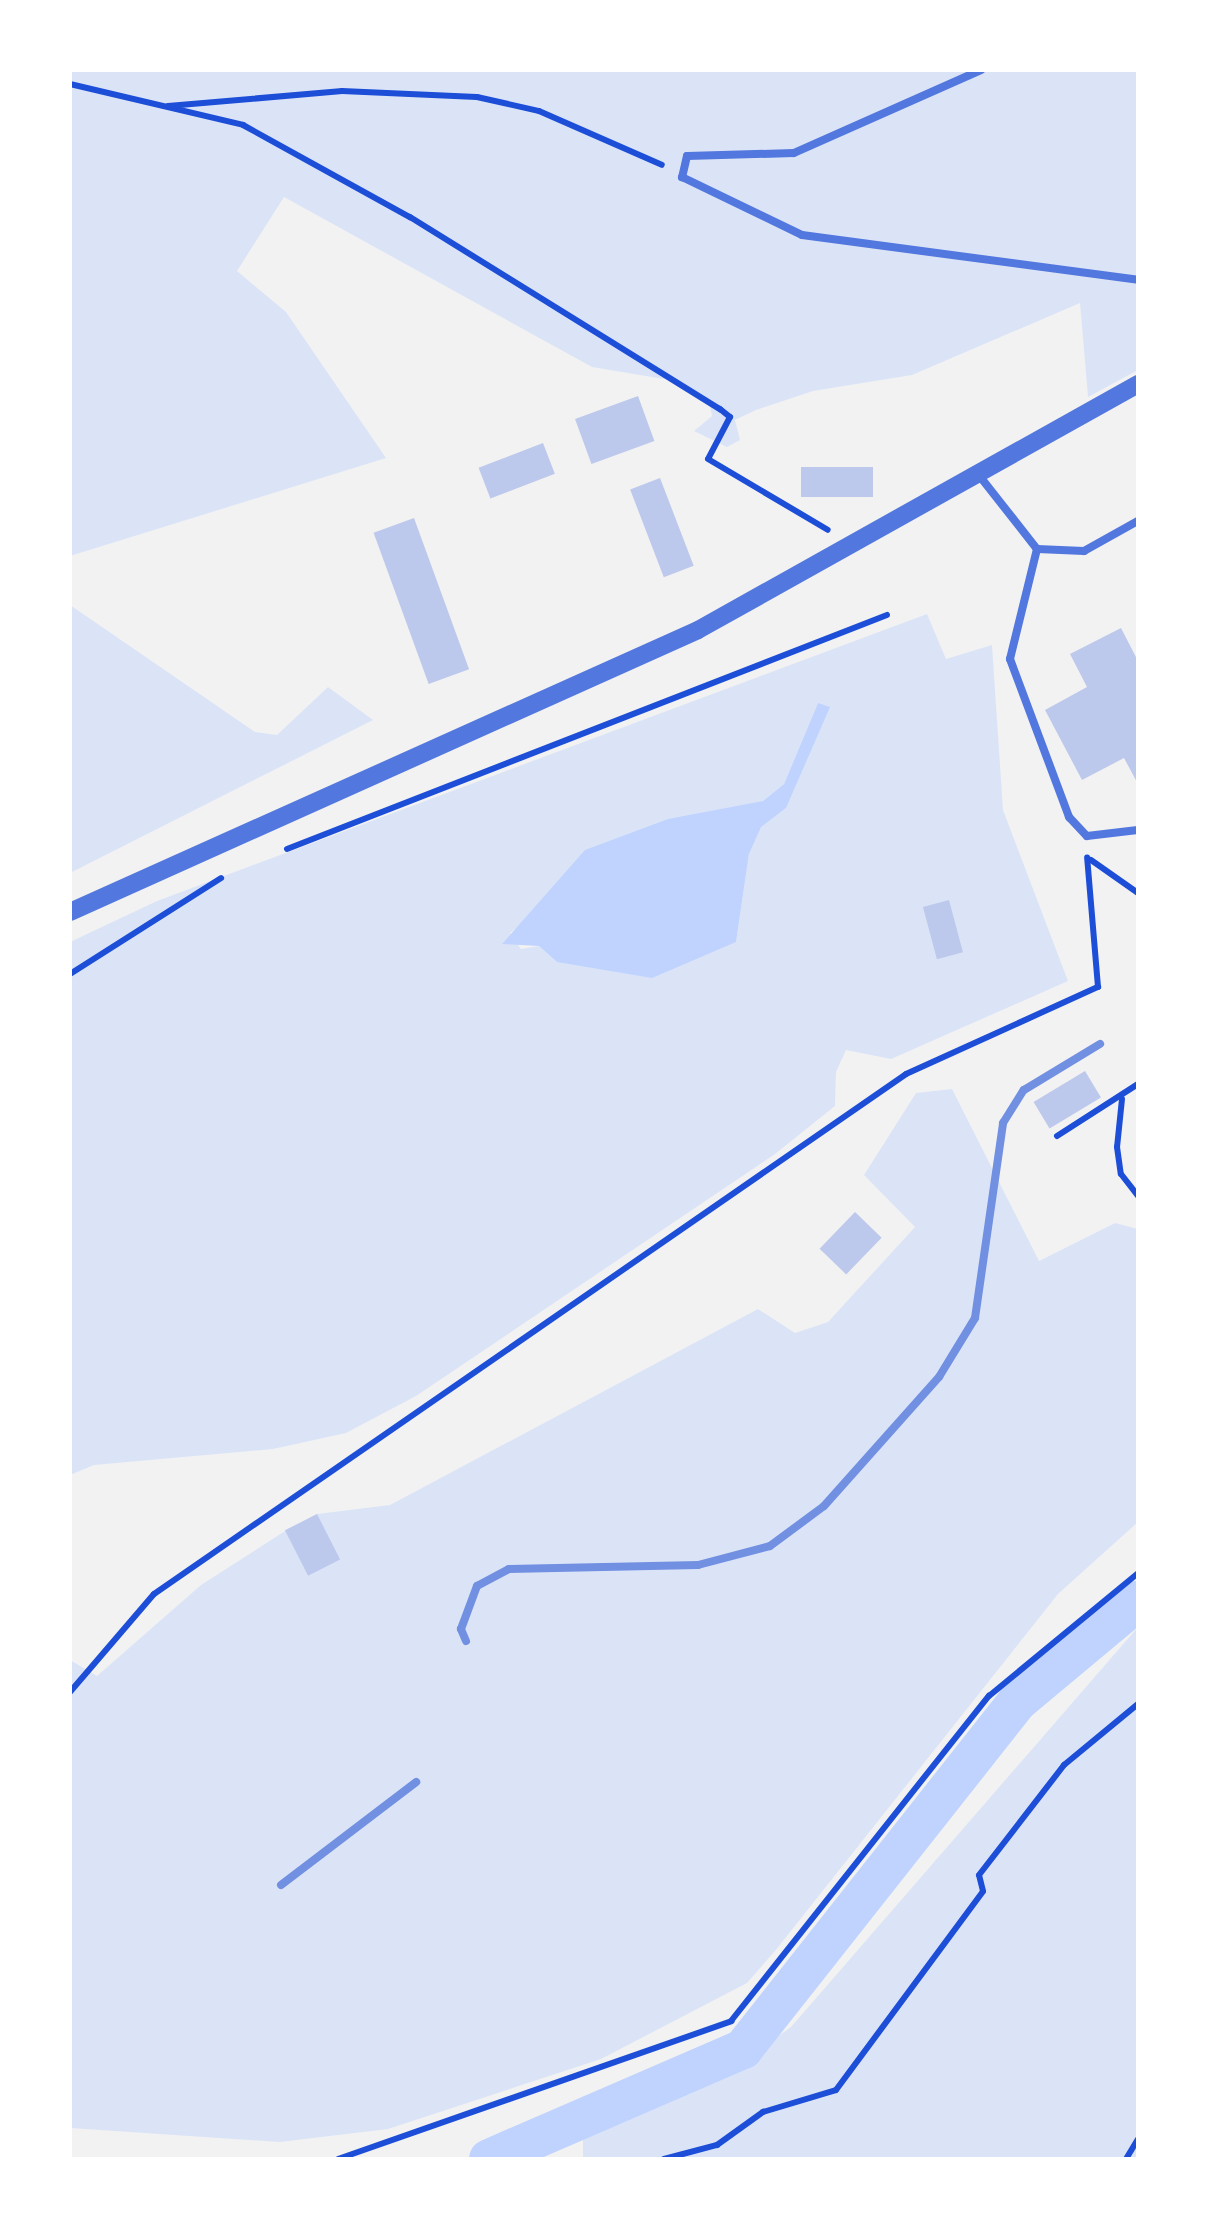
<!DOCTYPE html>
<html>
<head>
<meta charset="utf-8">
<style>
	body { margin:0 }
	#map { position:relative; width:1208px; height:2229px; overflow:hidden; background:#f2f2f2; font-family:"Source Sans 3",sans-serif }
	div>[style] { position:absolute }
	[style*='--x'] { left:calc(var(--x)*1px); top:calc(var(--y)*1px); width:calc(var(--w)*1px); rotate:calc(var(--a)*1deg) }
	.green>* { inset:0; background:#dbe4f7 }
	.water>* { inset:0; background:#bfd3fe }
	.canal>* { height:40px; margin:-20px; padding:0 20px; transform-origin:20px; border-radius:20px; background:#bfd3fe }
	.building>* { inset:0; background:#bdc9ec; transform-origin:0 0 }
	.path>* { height:6px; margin:-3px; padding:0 3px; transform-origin:3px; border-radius:3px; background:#1d4ed8 }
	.service>* { height:8px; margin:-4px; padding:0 4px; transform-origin:4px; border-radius:4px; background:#5277de }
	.tertiary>* { height:18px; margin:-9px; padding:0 9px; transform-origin:9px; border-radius:9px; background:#5277de }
	.rail>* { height:8px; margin:-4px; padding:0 4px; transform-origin:4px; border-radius:4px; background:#7290e2 }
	span { translate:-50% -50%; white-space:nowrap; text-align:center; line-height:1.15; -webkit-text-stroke:8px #fff; paint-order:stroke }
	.frame { position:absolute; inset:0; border:72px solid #fff; pointer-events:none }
</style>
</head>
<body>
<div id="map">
	<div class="green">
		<i style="clip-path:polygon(70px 70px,1138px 70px,1138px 370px,1088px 397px,1080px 303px,912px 375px,813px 391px,756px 410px,735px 420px,740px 440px,727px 447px,694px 431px,712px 416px,709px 402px,682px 382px,592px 367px,284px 197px,237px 271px,286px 312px,386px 458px,70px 556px)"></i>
		<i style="clip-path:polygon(70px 605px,255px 732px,277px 735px,328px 687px,373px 720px,70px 873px)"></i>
		<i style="clip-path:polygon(evenodd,927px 614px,946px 659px,992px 645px,1003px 810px,1068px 981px,891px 1059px,846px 1050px,836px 1072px,835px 1106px,775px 1154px,416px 1396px,346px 1433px,273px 1449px,94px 1465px,70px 1475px,70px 942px,157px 901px,927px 614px,818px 703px,786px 808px,760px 827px,749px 854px,736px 942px,557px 962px,539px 946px,521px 949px,510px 933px,529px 918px,732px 810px,763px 801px,784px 784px,818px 703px)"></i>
		<i style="clip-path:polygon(952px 1089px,1039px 1261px,1115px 1223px,1138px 1229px,1138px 1522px,1058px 1594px,775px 1951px,747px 1983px,601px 2059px,388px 2129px,280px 2142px,70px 2128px,70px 1660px,97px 1676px,201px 1585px,285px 1531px,317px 1514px,390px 1505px,758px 1309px,795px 1333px,828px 1322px,915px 1227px,864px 1175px,916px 1093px)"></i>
		<i style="clip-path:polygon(1138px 1627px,1138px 2159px,583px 2159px,583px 2127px,720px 2078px,791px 2027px)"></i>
	</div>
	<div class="water">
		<i style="clip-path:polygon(818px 703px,830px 707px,786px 808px,761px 827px,749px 854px,736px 942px,652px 978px,557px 962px,539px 946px,502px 944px,585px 850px,668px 819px,763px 801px,784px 784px)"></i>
	</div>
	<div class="canal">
		<i style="--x:489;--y:2159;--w:277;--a:-23.4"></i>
		<i style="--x:743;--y:2049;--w:442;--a:-51.7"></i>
		<i style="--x:1017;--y:1702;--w:158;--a:-39.9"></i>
	</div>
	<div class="building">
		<i style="left:638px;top:396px;width:48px;height:67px;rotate:70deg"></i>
		<i style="left:543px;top:443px;width:33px;height:69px;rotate:69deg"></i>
		<i style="left:873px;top:467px;width:30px;height:72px;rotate:90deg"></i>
		<i style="left:660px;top:478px;width:94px;height:32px;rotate:69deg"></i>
		<i style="left:414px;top:518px;width:161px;height:43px;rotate:70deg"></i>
		<i style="clip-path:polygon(1121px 628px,1138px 661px,1138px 784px,1124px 758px,1082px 780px,1045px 710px,1087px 687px,1070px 654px)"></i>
		<i style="left:949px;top:900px;width:54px;height:27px;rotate:75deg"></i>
		<i style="left:1085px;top:1071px;width:31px;height:60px;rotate:59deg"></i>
		<i style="left:855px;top:1212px;width:37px;height:51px;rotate:44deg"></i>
		<i style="left:317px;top:1514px;width:51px;height:36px;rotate:63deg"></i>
	</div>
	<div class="path">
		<i style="--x:70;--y:84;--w:178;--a:13.3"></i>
		<i style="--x:243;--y:125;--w:191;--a:28.9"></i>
		<i style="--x:410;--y:217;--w:365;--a:31.8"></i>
		<i style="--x:720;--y:409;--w:13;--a:39"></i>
		<i style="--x:730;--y:417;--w:47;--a:117.6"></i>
		<i style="--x:708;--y:459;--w:139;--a:30.6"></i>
		<i style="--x:168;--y:106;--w:175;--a:-4.9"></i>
		<i style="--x:342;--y:91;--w:135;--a:2.5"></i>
		<i style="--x:477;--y:97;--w:64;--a:12.7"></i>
		<i style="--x:539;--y:111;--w:134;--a:23.7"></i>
		<i style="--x:287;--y:849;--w:644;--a:-21.31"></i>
		<i style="--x:1091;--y:860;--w:57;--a:35.1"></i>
		<i style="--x:70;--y:974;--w:179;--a:-32.4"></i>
		<i style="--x:1122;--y:1099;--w:48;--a:95.9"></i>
		<i style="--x:1117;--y:1147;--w:27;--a:82"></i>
		<i style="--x:1121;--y:1174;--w:28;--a:52"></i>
		<i style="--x:1057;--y:1136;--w:96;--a:-32.7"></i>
		<i style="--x:70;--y:1692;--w:129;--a:-49.4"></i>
		<i style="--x:154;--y:1594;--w:914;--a:-34.66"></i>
		<i style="--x:906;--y:1074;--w:211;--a:-24.4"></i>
		<i style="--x:1098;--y:987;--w:130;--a:-94.8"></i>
		<i style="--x:338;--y:2159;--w:417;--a:-19.3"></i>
		<i style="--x:731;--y:2021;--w:415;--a:-51.6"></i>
		<i style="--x:989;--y:1696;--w:193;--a:-39.5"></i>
		<i style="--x:664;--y:2159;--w:55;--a:-14.8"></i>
		<i style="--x:717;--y:2145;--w:57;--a:-35.7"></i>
		<i style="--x:763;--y:2112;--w:76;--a:-16.8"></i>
		<i style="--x:836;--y:2090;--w:247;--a:-53.5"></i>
		<i style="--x:983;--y:1891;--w:16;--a:-104"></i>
		<i style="--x:979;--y:1875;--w:139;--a:-52.3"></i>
		<i style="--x:1064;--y:1765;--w:96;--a:-39.5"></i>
		<i style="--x:1126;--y:2159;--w:23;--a:-59"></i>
	</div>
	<div class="service">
		<i style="--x:981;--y:70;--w:205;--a:156.1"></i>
		<i style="--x:794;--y:153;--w:107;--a:178.4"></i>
		<i style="--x:687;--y:156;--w:22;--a:103"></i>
		<i style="--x:682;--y:177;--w:133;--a:25.8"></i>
		<i style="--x:802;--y:235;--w:339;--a:7.6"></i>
		<i style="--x:978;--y:474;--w:95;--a:51.8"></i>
		<i style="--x:1037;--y:549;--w:113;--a:103.8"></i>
		<i style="--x:1010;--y:659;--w:169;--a:69.5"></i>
		<i style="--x:1069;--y:817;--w:26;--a:47"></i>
		<i style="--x:1087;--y:836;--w:51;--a:-6.7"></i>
		<i style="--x:1037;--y:549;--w:47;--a:2.4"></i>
		<i style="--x:1084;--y:551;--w:62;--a:-29.1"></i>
	</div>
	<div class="tertiary">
		<i style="--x:70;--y:912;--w:688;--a:-24.18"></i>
		<i style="--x:698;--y:630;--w:504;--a:-29.21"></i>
	</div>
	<div class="rail">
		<i style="--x:466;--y:1641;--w:13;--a:-113"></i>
		<i style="--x:461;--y:1629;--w:46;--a:-69.6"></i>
		<i style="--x:477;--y:1586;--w:36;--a:-28"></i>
		<i style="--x:509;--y:1569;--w:189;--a:-1.2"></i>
		<i style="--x:698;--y:1565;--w:74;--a:-14.8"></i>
		<i style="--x:770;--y:1546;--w:67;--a:-36.5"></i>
		<i style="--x:824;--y:1506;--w:173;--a:-48.3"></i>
		<i style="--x:939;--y:1377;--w:69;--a:-58.6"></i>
		<i style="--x:975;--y:1318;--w:197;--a:-81.8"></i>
		<i style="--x:1003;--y:1123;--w:39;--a:-58"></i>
		<i style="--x:1024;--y:1090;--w:89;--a:-31.2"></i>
		<i style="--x:281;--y:1885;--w:170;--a:-37.3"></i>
	</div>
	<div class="frame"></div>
</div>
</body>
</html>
